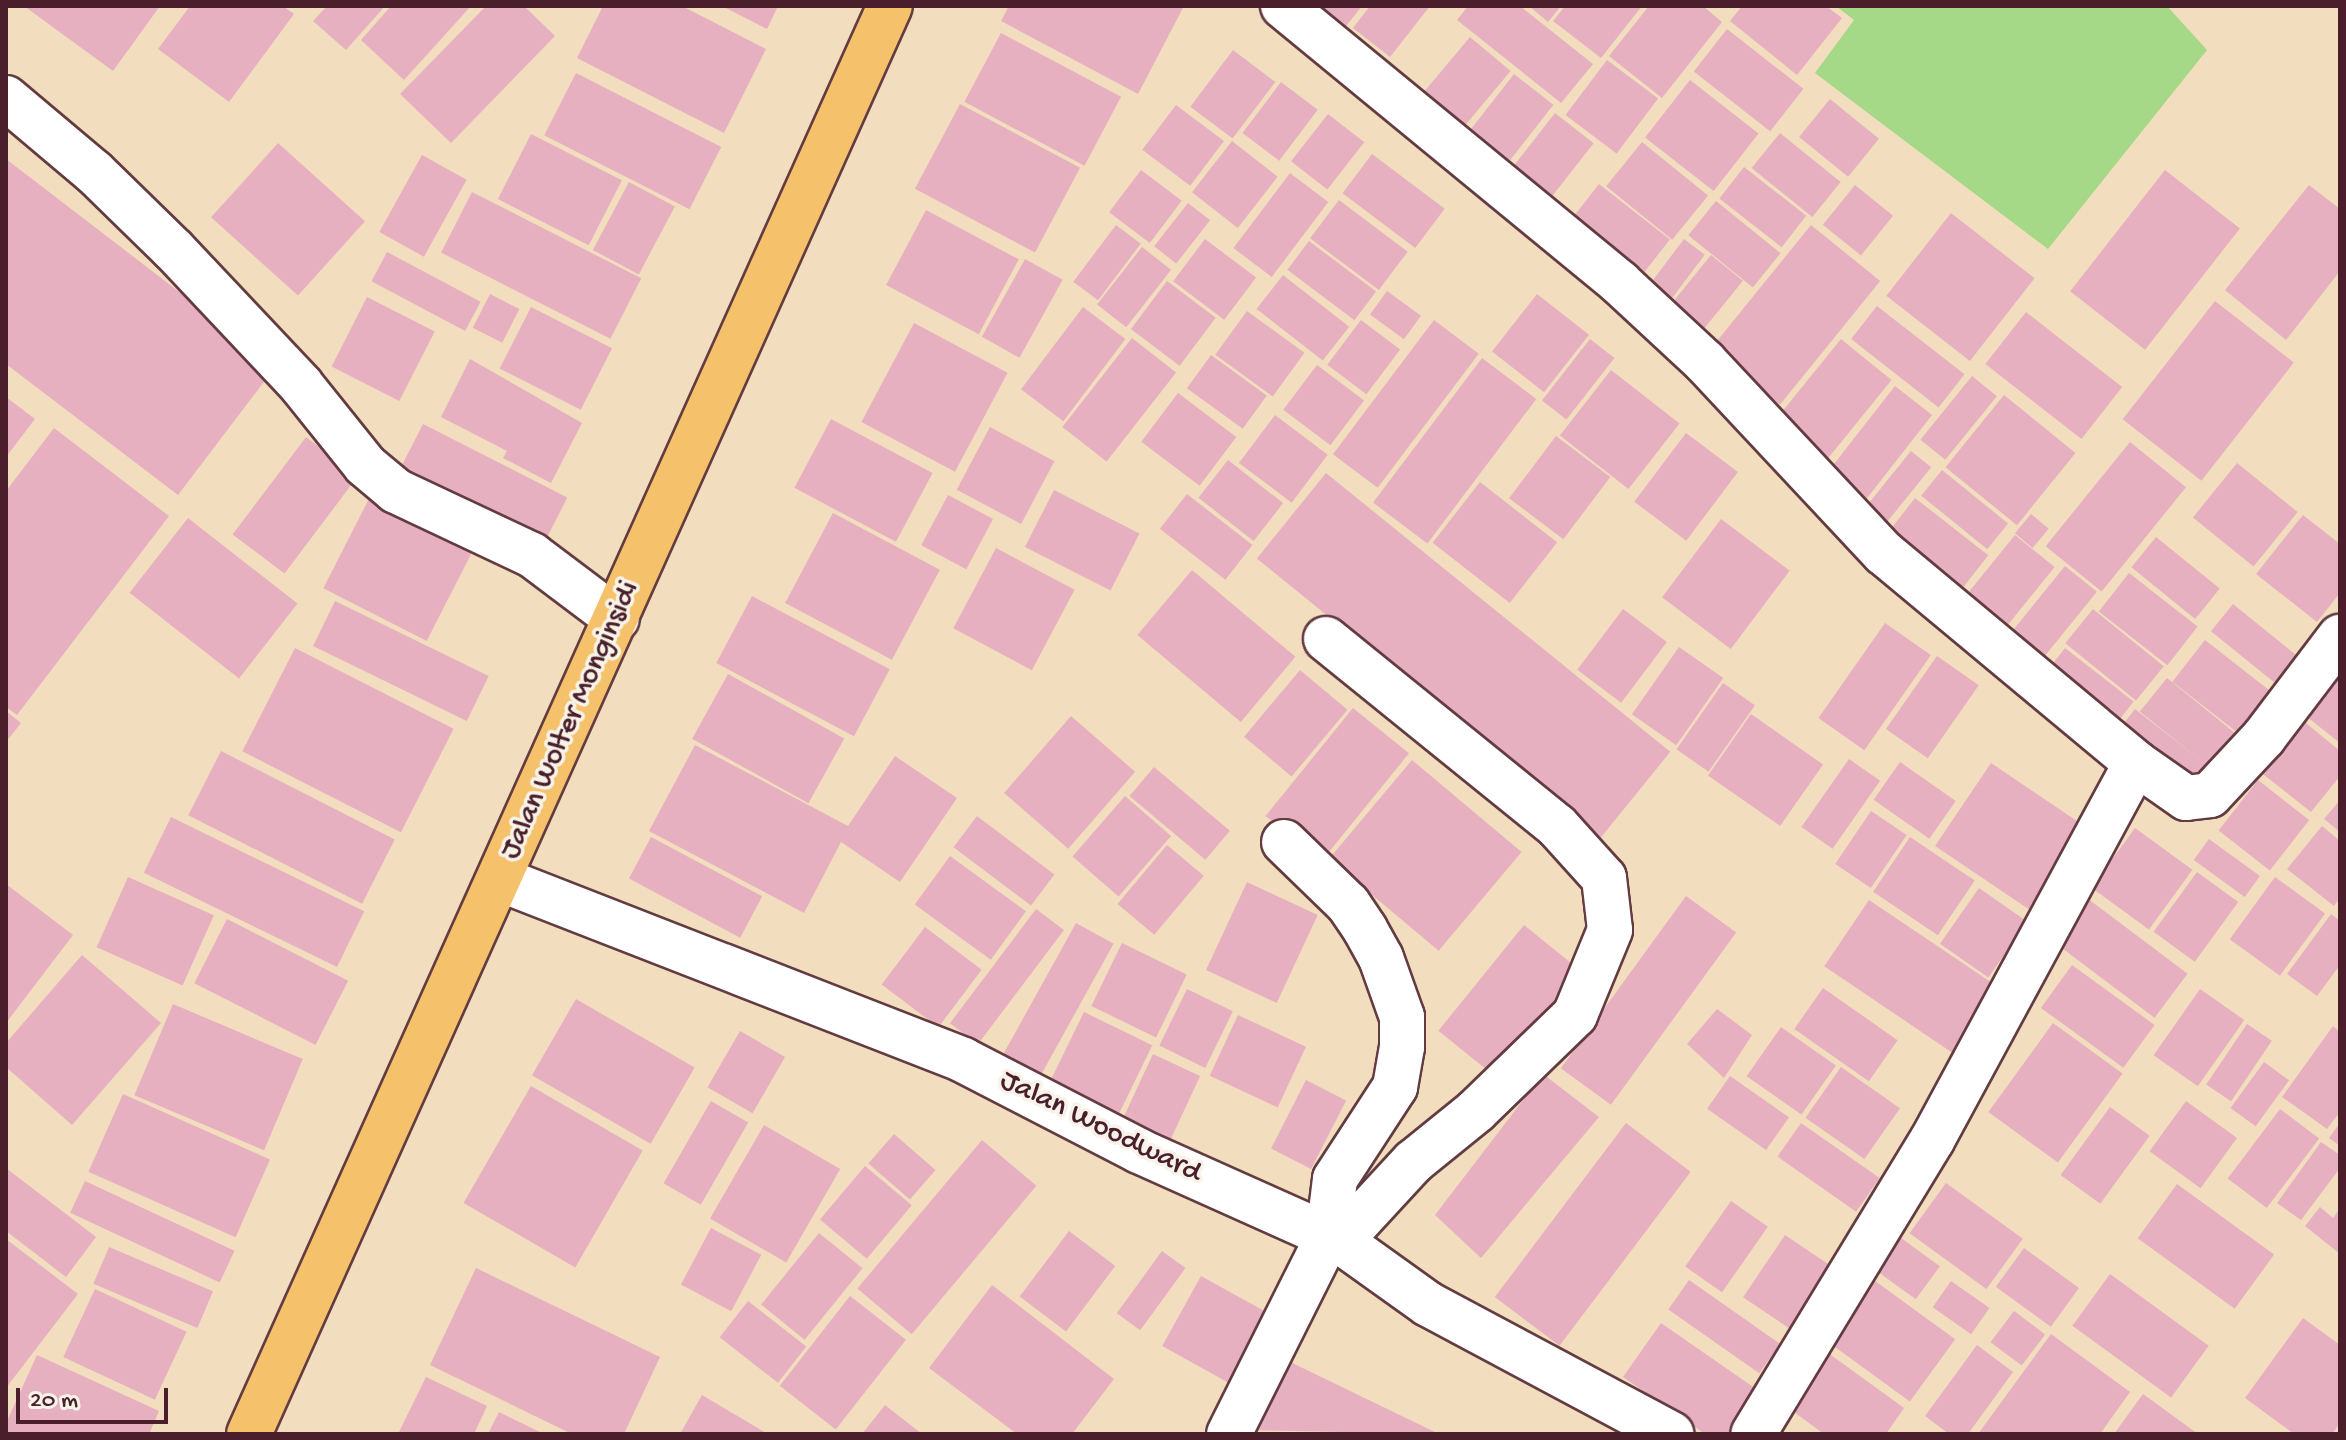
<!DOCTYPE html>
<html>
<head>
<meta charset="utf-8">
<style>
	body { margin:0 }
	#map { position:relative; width:2346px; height:1440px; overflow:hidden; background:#f2ddbe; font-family:"Gochi Hand",sans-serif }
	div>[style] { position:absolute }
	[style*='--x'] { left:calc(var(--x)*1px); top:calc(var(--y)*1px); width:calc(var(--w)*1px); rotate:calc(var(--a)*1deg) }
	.green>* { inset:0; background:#a5d887 }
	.building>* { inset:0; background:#e6b0c1; transform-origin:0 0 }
	.roads { filter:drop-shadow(2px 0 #633c41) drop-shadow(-2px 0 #633c41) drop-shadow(0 2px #633c41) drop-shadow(0 -2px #633c41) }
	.street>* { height:44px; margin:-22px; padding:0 22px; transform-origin:22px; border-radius:22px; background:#fff }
	.highway>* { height:44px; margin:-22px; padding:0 22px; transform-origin:22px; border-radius:22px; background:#f5c16b }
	span { translate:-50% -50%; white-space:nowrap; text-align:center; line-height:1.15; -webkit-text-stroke:7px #f7f3e8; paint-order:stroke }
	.street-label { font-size:30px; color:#4a1f2b }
	.frame { position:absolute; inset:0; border:8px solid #4a1f2b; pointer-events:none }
	.scale { position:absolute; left:16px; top:1388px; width:152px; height:36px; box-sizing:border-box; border:4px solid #4a1f2b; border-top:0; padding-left:10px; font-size:24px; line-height:28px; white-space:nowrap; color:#4a1f2b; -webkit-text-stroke:6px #f7f3e8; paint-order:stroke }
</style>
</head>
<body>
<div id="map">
	<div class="green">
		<i style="clip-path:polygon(1836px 6px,2167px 6px,2207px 50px,2048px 249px,1815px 73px,1854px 20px)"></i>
	</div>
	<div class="building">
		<i style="clip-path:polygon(24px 6px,160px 6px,113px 71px)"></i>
		<i style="clip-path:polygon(190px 6px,283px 6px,294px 14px,229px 102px,158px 49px)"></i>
		<i style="clip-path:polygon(327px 6px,385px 6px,346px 50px,313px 21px)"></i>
		<i style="clip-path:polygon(391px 6px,471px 6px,404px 80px,361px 40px)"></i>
		<i style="clip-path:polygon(486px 6px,524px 6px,555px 36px,451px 143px,400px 94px)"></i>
		<i style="clip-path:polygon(603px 6px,682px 6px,766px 49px,724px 133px,577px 58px)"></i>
		<i style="clip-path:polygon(722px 6px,778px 6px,767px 29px)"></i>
		<i style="clip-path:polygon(1009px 6px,1184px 6px,1138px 94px,1001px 21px)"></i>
		<i style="clip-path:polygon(1312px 6px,1362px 6px,1343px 30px)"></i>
		<i style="clip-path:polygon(1370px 6px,1430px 6px,1390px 57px,1353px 28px)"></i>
		<i style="clip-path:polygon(1468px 6px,1520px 6px,1593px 64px,1561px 103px,1457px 20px)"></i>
		<i style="clip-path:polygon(1529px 6px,1561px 6px,1548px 22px)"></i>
		<i style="clip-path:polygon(1565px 6px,1642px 6px,1601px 58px,1553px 21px)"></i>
		<i style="clip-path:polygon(1649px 6px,1703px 6px,1722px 22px,1662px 98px,1609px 56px)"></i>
		<i style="clip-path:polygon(1742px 6px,1826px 6px,1842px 18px,1797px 75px,1730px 21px)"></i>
		<i style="left:1727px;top:29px;width:97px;height:54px;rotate:38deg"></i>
		<i style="left:1001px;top:33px;width:136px;height:78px;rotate:28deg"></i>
		<i style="left:1470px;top:37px;width:53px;height:88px;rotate:40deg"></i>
		<i style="left:1233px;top:50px;width:53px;height:71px;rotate:37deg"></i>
		<i style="left:1607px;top:60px;width:64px;height:69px;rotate:37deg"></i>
		<i style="left:576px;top:73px;width:163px;height:70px;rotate:27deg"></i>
		<i style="left:1514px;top:74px;width:50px;height:91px;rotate:38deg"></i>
		<i style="left:1690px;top:80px;width:87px;height:73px;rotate:38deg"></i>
		<i style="left:1281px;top:82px;width:46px;height:64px;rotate:37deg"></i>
		<i style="left:1830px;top:99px;width:63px;height:49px;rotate:39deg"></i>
		<i style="left:960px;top:104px;width:136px;height:96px;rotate:28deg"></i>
		<i style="left:1176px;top:105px;width:60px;height:56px;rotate:37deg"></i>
		<i style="left:1555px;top:113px;width:49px;height:90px;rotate:38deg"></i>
		<i style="left:1328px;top:114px;width:46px;height:60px;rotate:38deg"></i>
		<i style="left:1780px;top:133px;width:78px;height:45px;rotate:39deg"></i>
		<i style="left:531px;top:134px;width:102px;height:73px;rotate:27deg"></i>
		<i style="left:1232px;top:141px;width:58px;height:65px;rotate:38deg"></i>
		<i style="left:1642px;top:142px;width:85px;height:57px;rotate:39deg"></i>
		<i style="left:278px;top:143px;width:117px;height:100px;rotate:42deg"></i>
		<i style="left:1372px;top:154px;width:91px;height:49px;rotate:37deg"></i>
		<i style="left:422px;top:155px;width:51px;height:88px;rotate:29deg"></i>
		<i style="clip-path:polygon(6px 159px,276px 366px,178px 495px,6px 364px)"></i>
		<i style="left:1744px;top:167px;width:79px;height:40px;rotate:38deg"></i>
		<i style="left:1141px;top:170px;width:51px;height:53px;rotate:37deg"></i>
		<i style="left:2165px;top:170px;width:95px;height:154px;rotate:38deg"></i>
		<i style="left:1290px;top:173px;width:48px;height:94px;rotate:37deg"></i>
		<i style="left:629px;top:182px;width:52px;height:77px;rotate:28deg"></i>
		<i style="left:1599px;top:184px;width:90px;height:59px;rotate:38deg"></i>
		<i style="left:1855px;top:185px;width:49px;height:51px;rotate:39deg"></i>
		<i style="clip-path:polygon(2309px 185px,2340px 209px,2340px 271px,2286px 340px,2225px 290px)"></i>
		<i style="left:472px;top:192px;width:190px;height:68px;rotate:27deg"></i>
		<i style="left:1339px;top:200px;width:86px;height:48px;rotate:37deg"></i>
		<i style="left:1716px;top:201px;width:83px;height:44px;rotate:39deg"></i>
		<i style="left:1188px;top:203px;width:28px;height:55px;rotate:38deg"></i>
		<i style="left:926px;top:210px;width:105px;height:85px;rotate:28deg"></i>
		<i style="left:1951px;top:213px;width:106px;height:105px;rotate:38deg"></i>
		<i style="left:1116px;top:225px;width:31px;height:71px;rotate:37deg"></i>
		<i style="left:1811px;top:225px;width:89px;height:159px;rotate:39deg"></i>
		<i style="left:1205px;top:239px;width:64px;height:53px;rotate:37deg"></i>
		<i style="left:1684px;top:239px;width:26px;height:68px;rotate:37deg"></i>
		<i style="left:1309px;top:241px;width:84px;height:36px;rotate:37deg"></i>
		<i style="left:1142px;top:247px;width:37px;height:73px;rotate:38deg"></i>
		<i style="left:387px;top:252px;width:106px;height:33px;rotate:28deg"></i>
		<i style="left:1711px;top:255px;width:41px;height:75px;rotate:39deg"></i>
		<i style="left:1025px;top:259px;width:43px;height:89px;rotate:29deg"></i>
		<i style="left:1283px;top:275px;width:84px;height:43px;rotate:38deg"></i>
		<i style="left:1167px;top:281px;width:61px;height:60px;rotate:37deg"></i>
		<i style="left:1387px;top:291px;width:42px;height:29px;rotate:36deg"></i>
		<i style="left:490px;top:294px;width:33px;height:38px;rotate:27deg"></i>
		<i style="left:1537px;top:294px;width:66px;height:73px;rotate:38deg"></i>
		<i style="left:367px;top:297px;width:76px;height:78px;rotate:27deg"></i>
		<i style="left:2215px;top:301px;width:100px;height:150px;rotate:38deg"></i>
		<i style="left:1877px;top:306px;width:111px;height:42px;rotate:38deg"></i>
		<i style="left:531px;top:307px;width:91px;height:69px;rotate:27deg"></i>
		<i style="left:1083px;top:307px;width:53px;height:103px;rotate:37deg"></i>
		<i style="left:1247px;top:311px;width:71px;height:54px;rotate:36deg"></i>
		<i style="left:2026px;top:312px;width:122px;height:66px;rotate:38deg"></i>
		<i style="left:1361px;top:320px;width:49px;height:56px;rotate:37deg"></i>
		<i style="left:1434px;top:320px;width:56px;height:168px;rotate:37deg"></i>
		<i style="left:914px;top:323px;width:106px;height:112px;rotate:28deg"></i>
		<i style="left:1132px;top:338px;width:56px;height:113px;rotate:38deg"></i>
		<i style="left:1590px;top:339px;width:31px;height:78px;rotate:38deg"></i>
		<i style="left:1841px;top:339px;width:65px;height:104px;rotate:39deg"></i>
		<i style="left:1211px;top:355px;width:69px;height:41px;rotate:36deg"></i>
		<i style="left:1482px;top:358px;width:68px;height:181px;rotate:37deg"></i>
		<i style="clip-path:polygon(470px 359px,582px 423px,551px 483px,503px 458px,507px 451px,441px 417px)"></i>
		<i style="left:1317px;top:365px;width:59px;height:56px;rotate:37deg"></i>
		<i style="left:1611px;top:370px;width:87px;height:83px;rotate:38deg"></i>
		<i style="left:1972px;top:376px;width:32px;height:82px;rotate:39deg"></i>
		<i style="left:1895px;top:386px;width:47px;height:114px;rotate:38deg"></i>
		<i style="left:1178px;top:393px;width:73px;height:61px;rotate:37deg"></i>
		<i style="left:2004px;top:395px;width:92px;height:93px;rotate:39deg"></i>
		<i style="clip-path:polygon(6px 397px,35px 419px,6px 457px)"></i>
		<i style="left:1275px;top:415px;width:66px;height:60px;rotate:37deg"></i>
		<i style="left:831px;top:419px;width:115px;height:78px;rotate:28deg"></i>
		<i style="left:423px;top:424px;width:162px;height:59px;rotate:27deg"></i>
		<i style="left:990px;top:427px;width:73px;height:71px;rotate:28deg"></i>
		<i style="clip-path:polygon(54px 428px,169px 516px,17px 715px,6px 707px,6px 491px)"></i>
		<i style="left:1686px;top:433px;width:65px;height:86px;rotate:37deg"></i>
		<i style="left:1556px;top:436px;width:68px;height:78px;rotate:37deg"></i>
		<i style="left:306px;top:437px;width:65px;height:122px;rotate:37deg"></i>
		<i style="left:2130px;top:442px;width:72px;height:134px;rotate:39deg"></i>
		<i style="left:1911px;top:451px;width:26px;height:87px;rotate:39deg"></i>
		<i style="left:1228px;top:460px;width:70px;height:48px;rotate:38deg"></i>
		<i style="left:2237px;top:463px;width:78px;height:70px;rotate:39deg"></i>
		<i style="left:1942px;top:470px;width:85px;height:33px;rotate:39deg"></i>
		<i style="left:1326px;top:473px;width:443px;height:110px;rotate:39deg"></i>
		<i style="left:1480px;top:482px;width:98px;height:77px;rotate:38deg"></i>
		<i style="left:376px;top:485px;width:116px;height:116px;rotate:27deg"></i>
		<i style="left:1054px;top:490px;width:96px;height:64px;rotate:27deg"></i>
		<i style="left:1187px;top:494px;width:83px;height:44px;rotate:38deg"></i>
		<i style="left:948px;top:495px;width:51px;height:57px;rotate:28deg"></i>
		<i style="left:1915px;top:498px;width:93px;height:55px;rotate:38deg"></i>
		<i style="left:833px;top:513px;width:121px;height:102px;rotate:28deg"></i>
		<i style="left:2031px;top:514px;width:23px;height:25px;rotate:40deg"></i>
		<i style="clip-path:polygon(2303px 515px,2340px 544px,2340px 593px,2317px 622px,2256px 574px)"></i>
		<i style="left:188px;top:518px;width:139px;height:95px;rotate:38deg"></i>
		<i style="left:1721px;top:519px;width:86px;height:98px;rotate:37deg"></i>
		<i style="left:2015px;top:535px;width:51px;height:95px;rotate:39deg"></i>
		<i style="left:2156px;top:537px;width:82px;height:39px;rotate:39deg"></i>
		<i style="left:996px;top:548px;width:89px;height:91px;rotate:28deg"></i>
		<i style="left:2065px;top:566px;width:41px;height:100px;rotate:39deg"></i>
		<i style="left:1192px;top:570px;width:135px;height:85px;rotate:40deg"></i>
		<i style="left:2129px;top:573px;width:87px;height:49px;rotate:38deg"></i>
		<i style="left:752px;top:596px;width:156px;height:76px;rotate:28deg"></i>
		<i style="left:335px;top:601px;width:171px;height:50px;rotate:26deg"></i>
		<i style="left:2233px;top:604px;width:86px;height:35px;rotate:39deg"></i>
		<i style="left:1623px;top:609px;width:55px;height:76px;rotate:37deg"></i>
		<i style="left:2093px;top:609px;width:91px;height:44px;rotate:39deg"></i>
		<i style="left:1885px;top:623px;width:56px;height:116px;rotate:35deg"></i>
		<i style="left:2205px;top:640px;width:97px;height:53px;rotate:38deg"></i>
		<i style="left:1679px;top:647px;width:54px;height:82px;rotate:35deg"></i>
		<i style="left:295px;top:648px;width:178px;height:116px;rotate:27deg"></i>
		<i style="left:2065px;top:648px;width:87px;height:39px;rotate:38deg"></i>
		<i style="left:1937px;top:656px;width:51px;height:89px;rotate:35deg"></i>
		<i style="clip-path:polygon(2340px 665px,2340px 743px,2302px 713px)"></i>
		<i style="left:1300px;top:670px;width:62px;height:87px;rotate:40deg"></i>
		<i style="left:728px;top:674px;width:133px;height:74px;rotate:29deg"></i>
		<i style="left:2167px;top:678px;width:91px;height:43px;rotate:39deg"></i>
		<i style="left:1723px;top:683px;width:39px;height:81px;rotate:35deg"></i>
		<i style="left:1353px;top:708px;width:72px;height:139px;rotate:39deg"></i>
		<i style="left:2135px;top:709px;width:93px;height:33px;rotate:38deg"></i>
		<i style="clip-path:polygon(6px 711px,21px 723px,6px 742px)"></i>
		<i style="left:1751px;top:714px;width:88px;height:75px;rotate:35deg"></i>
		<i style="left:1071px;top:716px;width:85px;height:102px;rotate:41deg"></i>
		<i style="clip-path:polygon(2301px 719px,2340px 751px,2340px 776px,2311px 812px,2259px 771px)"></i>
		<i style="clip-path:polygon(695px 745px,848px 826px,895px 756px,957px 798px,900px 882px,841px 842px,804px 913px,649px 831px)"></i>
		<i style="left:221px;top:751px;width:195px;height:72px;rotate:27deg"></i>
		<i style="left:1849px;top:759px;width:38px;height:83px;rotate:35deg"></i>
		<i style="left:1412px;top:760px;width:143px;height:129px;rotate:40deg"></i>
		<i style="left:1900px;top:762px;width:68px;height:46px;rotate:35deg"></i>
		<i style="left:1991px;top:763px;width:120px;height:100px;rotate:34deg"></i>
		<i style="left:1154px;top:767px;width:99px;height:38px;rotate:40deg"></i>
		<i style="left:2258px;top:780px;width:65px;height:64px;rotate:38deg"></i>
		<i style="left:1125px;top:796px;width:61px;height:80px;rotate:41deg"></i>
		<i style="clip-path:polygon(2340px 800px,2340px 832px,2324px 819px)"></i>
		<i style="left:1871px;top:811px;width:43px;height:64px;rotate:34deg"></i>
		<i style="left:977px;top:816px;width:97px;height:39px;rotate:37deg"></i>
		<i style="left:171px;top:817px;width:215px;height:62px;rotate:26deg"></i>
		<i style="clip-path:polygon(2322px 826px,2340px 841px,2340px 898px,2334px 906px,2287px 869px)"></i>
		<i style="left:2135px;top:828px;width:71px;height:74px;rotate:36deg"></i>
		<i style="left:651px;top:837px;width:126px;height:47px;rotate:28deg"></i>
		<i style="left:1910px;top:837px;width:78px;height:66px;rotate:34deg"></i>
		<i style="left:2209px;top:839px;width:63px;height:26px;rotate:36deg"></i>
		<i style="left:1167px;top:845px;width:48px;height:77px;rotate:40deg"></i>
		<i style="left:950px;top:856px;width:94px;height:60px;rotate:36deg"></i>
		<i style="left:2197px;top:872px;width:51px;height:74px;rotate:36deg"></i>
		<i style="left:128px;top:877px;width:94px;height:77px;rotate:24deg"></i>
		<i style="left:2275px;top:877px;width:62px;height:77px;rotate:36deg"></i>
		<i style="left:1247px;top:882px;width:78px;height:97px;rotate:25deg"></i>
		<i style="clip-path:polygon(6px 884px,73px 935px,6px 1023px)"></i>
		<i style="left:1979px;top:888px;width:59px;height:68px;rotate:35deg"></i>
		<i style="left:2075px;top:889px;width:141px;height:55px;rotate:37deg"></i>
		<i style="left:1686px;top:896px;width:62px;height:213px;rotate:36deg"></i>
		<i style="left:1869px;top:900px;width:158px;height:80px;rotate:34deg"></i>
		<i style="left:1036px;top:909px;width:35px;height:143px;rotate:37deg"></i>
		<i style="clip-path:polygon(2331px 914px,2340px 921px,2340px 965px,2317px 996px,2287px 974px)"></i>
		<i style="left:227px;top:919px;width:136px;height:72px;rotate:27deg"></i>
		<i style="left:1076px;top:923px;width:43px;height:157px;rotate:29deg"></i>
		<i style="left:1524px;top:925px;width:72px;height:136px;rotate:39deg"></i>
		<i style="left:925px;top:927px;width:71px;height:72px;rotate:37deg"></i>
		<i style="left:1122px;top:943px;width:72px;height:70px;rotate:26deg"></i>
		<i style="clip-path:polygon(82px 955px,161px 1023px,72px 1125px,6px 1067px,6px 1043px)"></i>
		<i style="left:2072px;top:965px;width:102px;height:53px;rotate:36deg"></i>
		<i style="left:1823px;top:988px;width:91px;height:50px;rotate:35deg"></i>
		<i style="left:1187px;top:989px;width:51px;height:63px;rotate:26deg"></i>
		<i style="left:2200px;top:989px;width:54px;height:81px;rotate:35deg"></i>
		<i style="left:576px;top:999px;width:137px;height:88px;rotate:30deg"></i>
		<i style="left:173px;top:1004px;width:141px;height:99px;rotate:23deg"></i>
		<i style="clip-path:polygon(1717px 1009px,1752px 1035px,1724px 1078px,1687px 1044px)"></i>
		<i style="left:1084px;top:1012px;width:76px;height:93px;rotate:26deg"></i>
		<i style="left:1238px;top:1015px;width:75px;height:67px;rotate:25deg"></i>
		<i style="left:2053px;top:1023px;width:86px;height:110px;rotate:36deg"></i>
		<i style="left:2247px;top:1024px;width:30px;height:73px;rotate:34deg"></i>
		<i style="clip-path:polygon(2333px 1026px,2340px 1032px,2340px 1112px,2327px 1129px,2282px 1097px)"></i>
		<i style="left:1781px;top:1027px;width:67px;height:60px;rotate:35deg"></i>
		<i style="left:740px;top:1031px;width:52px;height:65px;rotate:30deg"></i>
		<i style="left:1153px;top:1054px;width:52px;height:83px;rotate:25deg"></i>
		<i style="left:2264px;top:1062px;width:31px;height:57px;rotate:36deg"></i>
		<i style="left:1841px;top:1067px;width:72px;height:62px;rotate:35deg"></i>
		<i style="clip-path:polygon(1543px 1074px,1599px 1117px,1481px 1258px,1435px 1215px)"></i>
		<i style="left:1730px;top:1076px;width:72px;height:40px;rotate:35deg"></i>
		<i style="left:1306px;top:1080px;width:45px;height:77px;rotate:27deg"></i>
		<i style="left:531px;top:1086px;width:129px;height:135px;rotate:30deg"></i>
		<i style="left:123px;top:1094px;width:161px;height:85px;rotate:24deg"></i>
		<i style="left:711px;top:1101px;width:43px;height:95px;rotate:30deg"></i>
		<i style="left:2186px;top:1101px;width:63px;height:62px;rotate:36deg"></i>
		<i style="left:2110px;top:1107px;width:49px;height:84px;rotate:36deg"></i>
		<i style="left:2280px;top:1109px;width:49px;height:87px;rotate:37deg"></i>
		<i style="left:1626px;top:1123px;width:81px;height:218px;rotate:37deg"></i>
		<i style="left:1801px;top:1123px;width:96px;height:41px;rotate:35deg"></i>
		<i style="clip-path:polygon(2340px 1123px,2340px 1146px,2329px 1138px)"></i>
		<i style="left:764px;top:1125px;width:88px;height:108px;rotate:30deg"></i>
		<i style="left:894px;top:1134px;width:55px;height:39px;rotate:41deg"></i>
		<i style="left:982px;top:1140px;width:71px;height:194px;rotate:40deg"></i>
		<i style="clip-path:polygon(2321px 1142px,2340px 1155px,2340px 1168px,2301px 1220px,2277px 1203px)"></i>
		<i style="left:865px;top:1166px;width:61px;height:70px;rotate:40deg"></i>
		<i style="clip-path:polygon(6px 1168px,96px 1237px,66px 1277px,6px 1231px)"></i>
		<i style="left:85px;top:1181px;width:165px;height:35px;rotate:25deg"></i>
		<i style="left:1946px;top:1183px;width:95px;height:62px;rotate:36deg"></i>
		<i style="left:2177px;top:1184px;width:120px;height:67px;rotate:36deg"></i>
		<i style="left:1731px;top:1201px;width:45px;height:80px;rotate:35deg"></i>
		<i style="clip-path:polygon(2320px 1207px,2333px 1218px,2340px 1208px,2340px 1254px,2305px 1226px)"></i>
		<i style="left:711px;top:1228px;width:57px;height:64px;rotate:28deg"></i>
		<i style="left:1069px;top:1231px;width:58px;height:82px;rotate:37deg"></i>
		<i style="left:819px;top:1233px;width:56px;height:92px;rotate:39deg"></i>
		<i style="left:1785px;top:1235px;width:60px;height:75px;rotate:34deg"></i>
		<i style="left:1897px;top:1235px;width:53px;height:41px;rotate:36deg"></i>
		<i style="clip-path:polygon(6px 1239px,78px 1294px,6px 1388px)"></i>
		<i style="left:109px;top:1247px;width:113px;height:40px;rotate:23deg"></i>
		<i style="left:2024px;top:1248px;width:68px;height:48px;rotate:36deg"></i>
		<i style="left:1162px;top:1251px;width:29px;height:77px;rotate:36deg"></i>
		<i style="clip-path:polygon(476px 1268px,660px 1357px,624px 1434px,572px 1434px,430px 1365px)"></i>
		<i style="left:2110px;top:1274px;width:122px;height:64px;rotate:36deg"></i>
		<i style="left:1201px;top:1276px;width:82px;height:80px;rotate:29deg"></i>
		<i style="left:1871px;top:1278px;width:104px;height:77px;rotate:36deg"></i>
		<i style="left:1689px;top:1280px;width:111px;height:36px;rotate:35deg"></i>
		<i style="left:1951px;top:1281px;width:47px;height:32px;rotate:35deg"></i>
		<i style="clip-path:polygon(992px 1285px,1114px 1379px,1072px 1434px,1017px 1434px,929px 1368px)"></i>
		<i style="left:95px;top:1289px;width:101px;height:75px;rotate:25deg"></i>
		<i style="left:850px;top:1296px;width:71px;height:114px;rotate:38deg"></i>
		<i style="left:748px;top:1301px;width:74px;height:46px;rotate:38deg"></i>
		<i style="left:2014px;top:1311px;width:39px;height:39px;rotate:37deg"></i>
		<i style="clip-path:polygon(2303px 1318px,2340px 1345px,2340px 1423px,2332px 1434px,2294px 1434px,2245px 1398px)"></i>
		<i style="clip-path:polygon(1661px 1323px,1759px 1391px,1730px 1434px,1705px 1434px,1623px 1377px)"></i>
		<i style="clip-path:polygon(2051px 1334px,2130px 1392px,2100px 1434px,1978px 1434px)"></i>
		<i style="clip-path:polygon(1977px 1345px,2013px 1372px,1968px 1434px,1949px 1434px,1925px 1416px)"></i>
		<i style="clip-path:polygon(1820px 1347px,1904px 1408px,1886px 1434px,1824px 1434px,1780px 1402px)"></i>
		<i style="clip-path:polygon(37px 1355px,159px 1411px,149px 1434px,6px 1434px,6px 1423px)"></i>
		<i style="clip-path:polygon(1282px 1358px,1439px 1434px,1247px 1430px)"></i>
		<i style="clip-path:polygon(426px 1377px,487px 1406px,474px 1434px,398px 1434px)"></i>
		<i style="clip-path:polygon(2143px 1394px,2198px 1434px,2114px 1434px)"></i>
		<i style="clip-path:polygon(702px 1395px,768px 1434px,680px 1434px)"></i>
		<i style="clip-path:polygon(885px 1405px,922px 1434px,862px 1434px)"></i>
		<i style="clip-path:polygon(499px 1412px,544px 1434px,488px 1434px)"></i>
	</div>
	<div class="roads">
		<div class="street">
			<i style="--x:1283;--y:6;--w:436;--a:39.4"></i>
			<i style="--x:1620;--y:283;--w:116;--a:42.9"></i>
			<i style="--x:1705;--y:362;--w:262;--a:46.9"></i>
			<i style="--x:1884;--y:553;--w:328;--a:39.8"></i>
			<i style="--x:2136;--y:763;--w:429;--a:118.4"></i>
			<i style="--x:1932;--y:1140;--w:344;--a:121.3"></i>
			<i style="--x:6;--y:98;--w:115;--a:40.1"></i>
			<i style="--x:94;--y:172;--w:112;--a:44.3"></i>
			<i style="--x:174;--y:250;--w:185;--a:46.7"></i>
			<i style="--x:301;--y:385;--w:102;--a:51.3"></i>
			<i style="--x:365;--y:465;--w:40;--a:40"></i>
			<i style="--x:396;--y:491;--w:150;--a:25.2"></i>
			<i style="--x:532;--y:555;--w:106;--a:37"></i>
			<i style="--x:1326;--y:639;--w:297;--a:39"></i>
			<i style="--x:1557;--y:826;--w:70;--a:47.9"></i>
			<i style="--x:1604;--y:878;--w:52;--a:83.4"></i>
			<i style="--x:1610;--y:930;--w:92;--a:112.4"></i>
			<i style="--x:1575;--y:1015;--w:138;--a:135.9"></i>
			<i style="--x:1476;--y:1111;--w:81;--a:141"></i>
			<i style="--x:1413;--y:1162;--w:108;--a:132.7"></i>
			<i style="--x:2136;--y:763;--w:61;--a:35"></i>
			<i style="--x:2186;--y:798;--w:24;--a:-7"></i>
			<i style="--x:2210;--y:795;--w:79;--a:-47"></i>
			<i style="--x:2264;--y:737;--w:126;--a:-52.8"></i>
			<i style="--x:502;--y:880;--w:495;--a:21.3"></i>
			<i style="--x:963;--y:1060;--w:198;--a:27.3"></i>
			<i style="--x:1139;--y:1151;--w:220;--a:24.1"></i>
			<i style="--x:1340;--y:1241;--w:108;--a:35.6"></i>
			<i style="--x:1428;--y:1304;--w:276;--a:28.1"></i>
			<i style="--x:1229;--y:1434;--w:221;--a:-63.4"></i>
			<i style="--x:1328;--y:1236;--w:57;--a:-83"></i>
			<i style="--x:1335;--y:1179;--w:110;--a:-56.9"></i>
			<i style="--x:1395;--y:1087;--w:41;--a:-80.1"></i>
			<i style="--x:1402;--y:1047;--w:30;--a:-90"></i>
			<i style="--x:1402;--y:1017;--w:63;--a:-109.6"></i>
			<i style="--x:1381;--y:958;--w:33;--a:-119"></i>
			<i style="--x:1365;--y:929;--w:30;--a:-124"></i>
			<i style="--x:1348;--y:904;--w:89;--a:-135.9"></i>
		</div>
		<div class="highway">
			<i style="--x:249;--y:1434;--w:1565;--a:-65.83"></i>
		</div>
	</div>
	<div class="street-label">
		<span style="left:572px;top:721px;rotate:-66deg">Jalan Wolter Monginsidi</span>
		<span style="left:1100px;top:1128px;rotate:26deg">Jalan Woodward</span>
	</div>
	<div class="frame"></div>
	<div class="scale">20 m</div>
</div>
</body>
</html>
